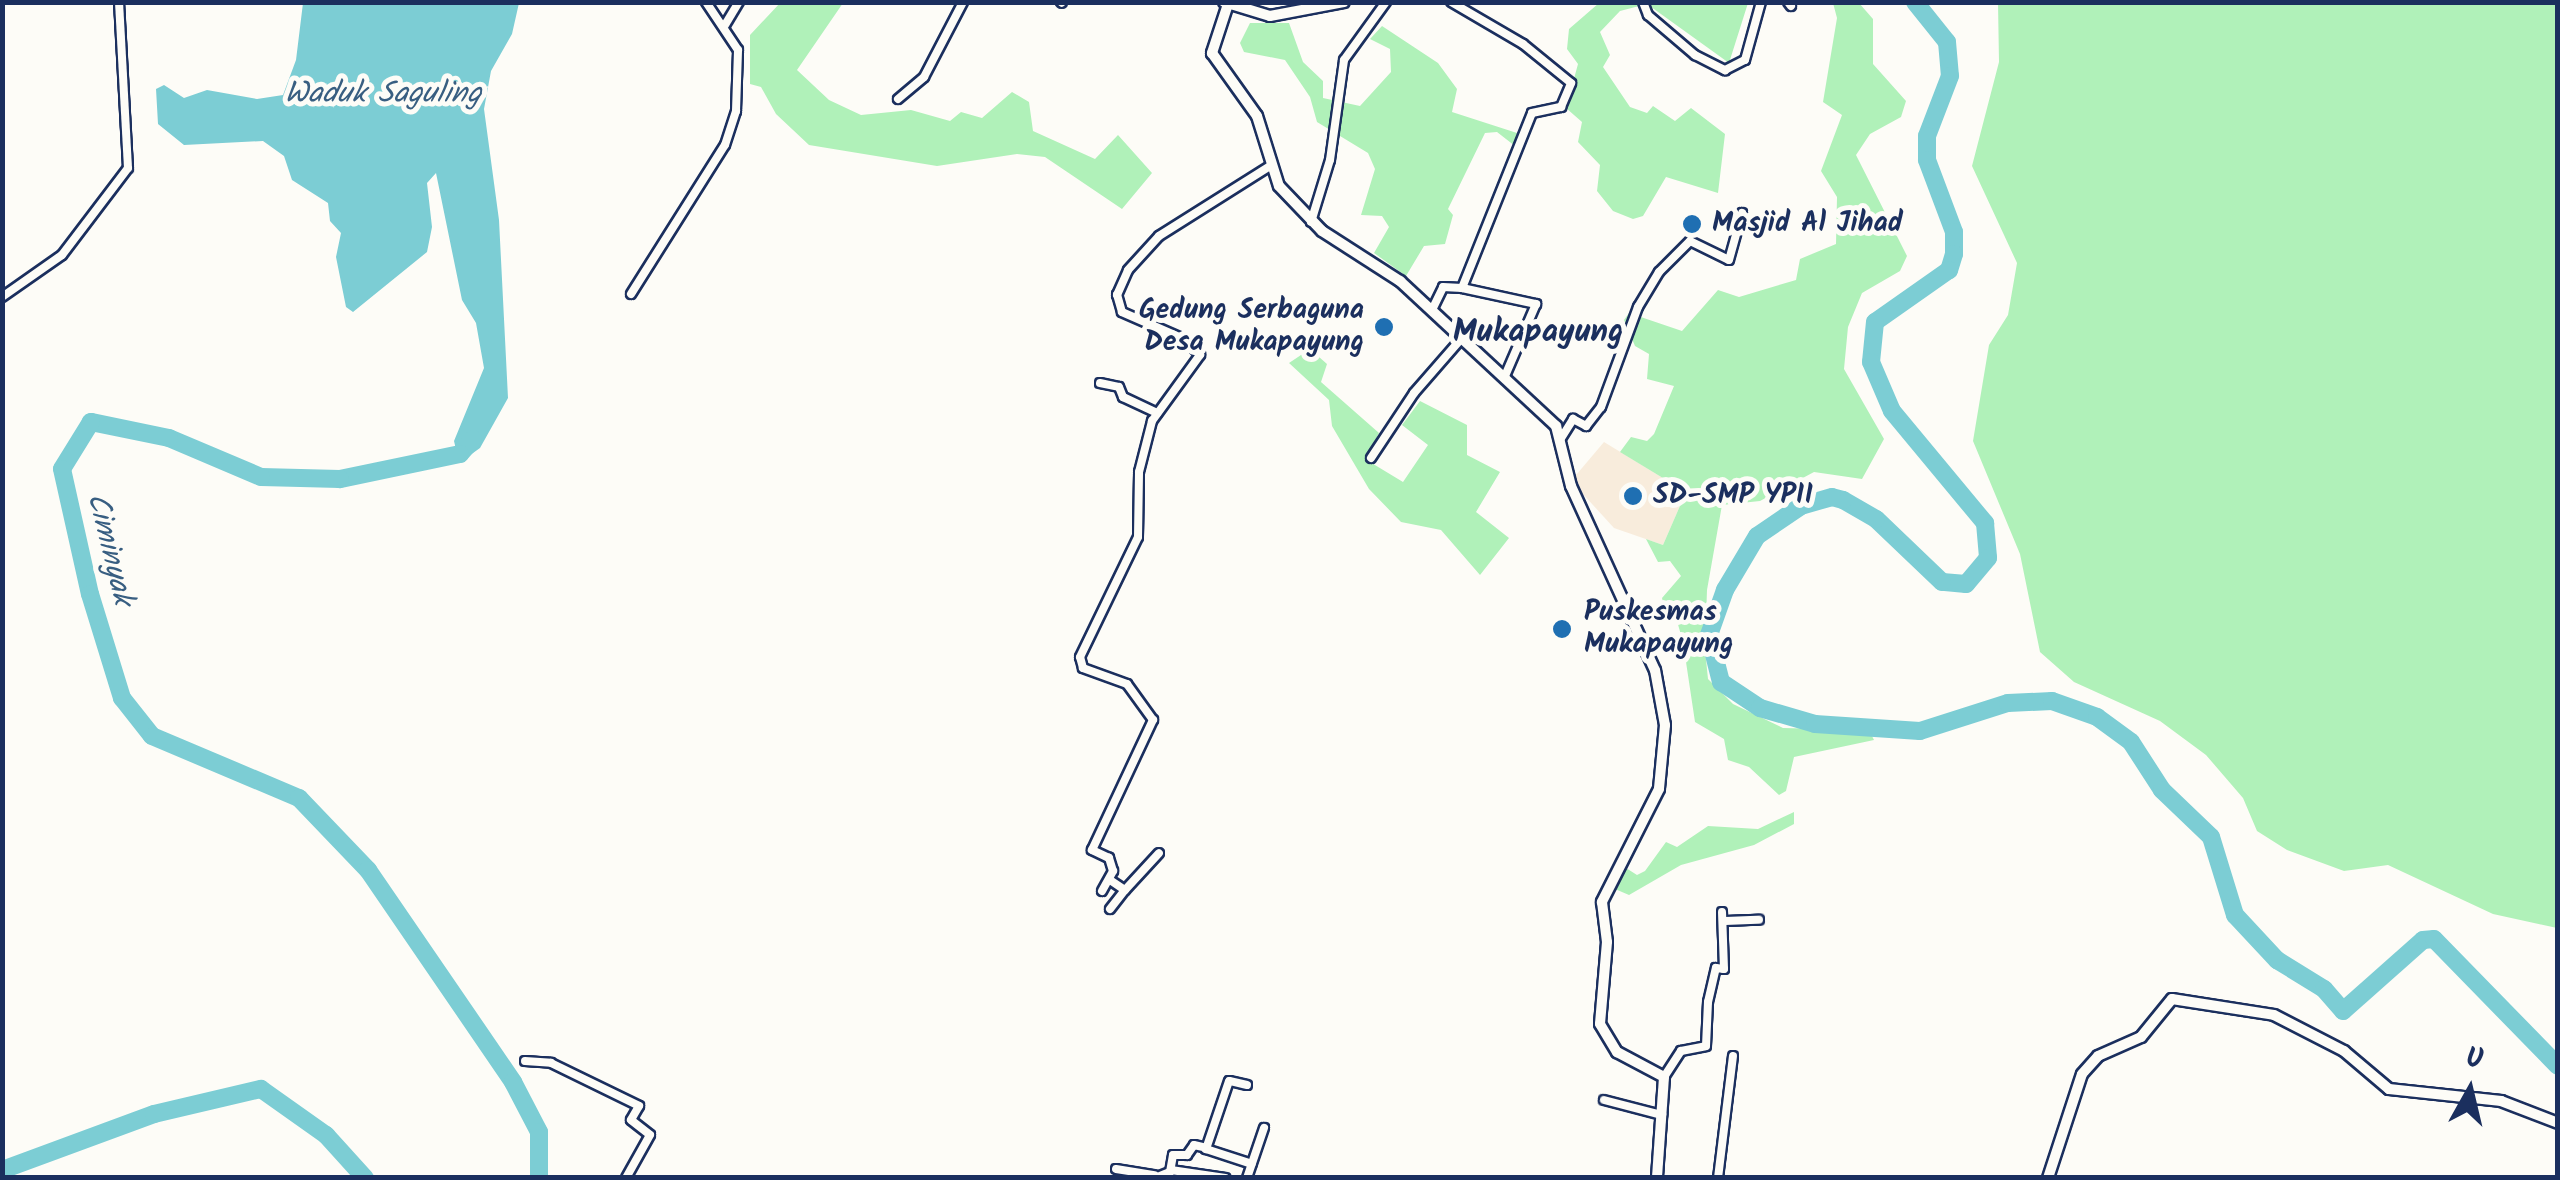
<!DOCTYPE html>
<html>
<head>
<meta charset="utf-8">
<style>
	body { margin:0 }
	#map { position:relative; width:2560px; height:1180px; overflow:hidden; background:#fdfcf7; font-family:Kalam,sans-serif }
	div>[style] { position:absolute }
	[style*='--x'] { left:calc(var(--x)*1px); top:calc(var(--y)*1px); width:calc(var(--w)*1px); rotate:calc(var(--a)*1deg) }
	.built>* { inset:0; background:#f8ecdc }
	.green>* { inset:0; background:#b0f1b9 }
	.water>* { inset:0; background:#7ccdd4 }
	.river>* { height:18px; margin:-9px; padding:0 9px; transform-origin:9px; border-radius:9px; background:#7ccdd4 }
	.roads { filter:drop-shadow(2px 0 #1b2f5e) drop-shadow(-2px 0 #1b2f5e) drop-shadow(0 2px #1b2f5e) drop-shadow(0 -2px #1b2f5e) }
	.street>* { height:8px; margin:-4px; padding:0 4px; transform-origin:4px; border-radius:4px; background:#fdfcf7 }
	.secondary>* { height:10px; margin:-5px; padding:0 5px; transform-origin:5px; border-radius:5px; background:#fdfcf7 }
	.dots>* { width:28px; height:28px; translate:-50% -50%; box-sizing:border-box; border:5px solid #fdfcf7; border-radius:50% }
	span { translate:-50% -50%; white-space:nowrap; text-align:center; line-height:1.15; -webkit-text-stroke:10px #fdfcf7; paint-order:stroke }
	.poi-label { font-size:28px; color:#1b2f5e; font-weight:700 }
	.left { translate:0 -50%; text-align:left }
	.right { translate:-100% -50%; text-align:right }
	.water-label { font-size:30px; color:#385e81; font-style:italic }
	.quarter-label { font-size:32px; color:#1b2f5e; font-weight:700 }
	.frame { position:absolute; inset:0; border:5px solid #1b2f5e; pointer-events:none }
	.north { position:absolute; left:2420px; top:1040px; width:100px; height:100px; -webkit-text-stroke:8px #fdfcf7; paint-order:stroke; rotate:8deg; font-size:28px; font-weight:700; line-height:40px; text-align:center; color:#1b2f5e }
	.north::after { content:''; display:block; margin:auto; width:35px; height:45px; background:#1b2f5e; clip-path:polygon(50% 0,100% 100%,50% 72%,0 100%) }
</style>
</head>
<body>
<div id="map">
	<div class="built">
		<i style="clip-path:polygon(1604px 442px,1686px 492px,1663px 545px,1614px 528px,1571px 481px)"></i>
	</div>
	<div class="green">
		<i style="clip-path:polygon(781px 2px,843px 3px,797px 70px,829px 100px,861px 115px,911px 110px,950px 121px,961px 112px,982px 118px,1012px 92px,1029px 102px,1033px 131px,1095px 159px,1118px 135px,1152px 173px,1122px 209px,1045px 157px,1017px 154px,937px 166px,809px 145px,776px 114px,761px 87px,750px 84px,750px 35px)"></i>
		<i style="clip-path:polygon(1599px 3px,1748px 3px,1729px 63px,1647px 4px,1620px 11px,1600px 32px,1610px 55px,1603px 67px,1630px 107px,1647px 113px,1653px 106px,1675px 121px,1691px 108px,1725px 134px,1718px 193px,1666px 177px,1643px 216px,1633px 219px,1613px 211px,1597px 191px,1600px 165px,1578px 142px,1582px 122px,1566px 108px,1578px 64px,1567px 49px,1569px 29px)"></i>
		<i style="clip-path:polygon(1833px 3px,1859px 3px,1873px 19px,1873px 64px,1906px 101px,1901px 117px,1870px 134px,1856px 155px,1907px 256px,1900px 271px,1862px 293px,1848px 327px,1844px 369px,1884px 439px,1862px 479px,1814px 472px,1760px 501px,1722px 505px,1707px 590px,1705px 650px,1708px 679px,1733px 704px,1783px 728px,1869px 730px,1874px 740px,1794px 757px,1786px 791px,1779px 795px,1749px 767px,1728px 760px,1724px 739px,1695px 722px,1683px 642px,1675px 614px,1665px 611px,1662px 598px,1681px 576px,1670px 561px,1658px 562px,1646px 539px,1663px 545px,1686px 492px,1620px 452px,1631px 437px,1647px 441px,1654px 434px,1674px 386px,1647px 379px,1649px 354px,1635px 346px,1624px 320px,1629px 313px,1682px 331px,1718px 290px,1739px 297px,1796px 280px,1800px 259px,1836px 244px,1837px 197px,1821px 171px,1842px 115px,1823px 102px,1837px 18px)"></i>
		<i style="clip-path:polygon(1998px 3px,2557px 3px,2557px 928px,2493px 914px,2388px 865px,2344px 871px,2287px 850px,2257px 831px,2243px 798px,2206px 755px,2160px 721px,2074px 682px,2040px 652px,2020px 554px,1973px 441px,1989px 345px,2008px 315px,2017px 263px,1972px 166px,1999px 62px)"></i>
		<i style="clip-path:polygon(1250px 23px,1289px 23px,1303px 62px,1323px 81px,1323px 98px,1360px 106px,1391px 72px,1390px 49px,1370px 39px,1382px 26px,1438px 63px,1457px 89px,1452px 112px,1517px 133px,1515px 146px,1497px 132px,1485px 133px,1448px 209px,1453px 215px,1445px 244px,1424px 246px,1406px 276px,1374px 253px,1389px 227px,1382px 216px,1361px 215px,1375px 169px,1368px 153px,1317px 122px,1310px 97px,1285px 60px,1244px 52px,1240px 43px)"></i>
		<i style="clip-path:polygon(1310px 349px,1327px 364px,1321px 382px,1379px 433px,1365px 459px,1403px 482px,1428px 445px,1402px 425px,1420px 401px,1467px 425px,1467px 455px,1500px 472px,1476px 512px,1509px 538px,1480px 575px,1441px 530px,1401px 522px,1369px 489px,1332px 426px,1329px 400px,1289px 363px)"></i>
		<i style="clip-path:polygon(1794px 812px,1794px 824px,1754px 845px,1681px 865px,1629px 895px,1615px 889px,1626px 868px,1637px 875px,1645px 871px,1666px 842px,1677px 847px,1708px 826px,1758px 829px)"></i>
	</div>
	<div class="water">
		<i style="clip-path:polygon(303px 3px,519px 3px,512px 34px,491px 71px,484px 109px,499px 220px,508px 398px,480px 448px,466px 458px,458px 458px,454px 441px,484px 368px,476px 323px,462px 300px,436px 173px,427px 183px,432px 227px,427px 252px,353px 312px,346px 307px,336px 257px,341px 233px,330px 221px,328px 203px,292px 180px,284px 156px,263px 141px,184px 145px,158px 124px,156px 89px,164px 85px,184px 98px,207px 90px,257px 99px,283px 95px,296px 60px)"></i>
	</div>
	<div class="river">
		<i style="--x:1915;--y:2;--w:51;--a:51.3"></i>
		<i style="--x:1947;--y:42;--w:34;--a:85"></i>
		<i style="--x:1950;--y:76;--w:64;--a:111"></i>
		<i style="--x:1927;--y:136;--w:24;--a:90"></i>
		<i style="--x:1927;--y:160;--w:77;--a:69.4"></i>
		<i style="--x:1954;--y:232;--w:22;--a:90"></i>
		<i style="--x:1954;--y:254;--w:17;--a:107"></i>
		<i style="--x:1949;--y:270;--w:90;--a:144.9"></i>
		<i style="--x:1875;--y:322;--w:40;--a:95.7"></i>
		<i style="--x:1871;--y:362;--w:53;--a:66.8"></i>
		<i style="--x:1892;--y:411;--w:146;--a:50.3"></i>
		<i style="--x:1985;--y:523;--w:35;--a:85"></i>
		<i style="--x:1988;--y:558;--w:34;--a:130"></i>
		<i style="--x:1966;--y:584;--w:24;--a:-175"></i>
		<i style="--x:1942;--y:582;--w:91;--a:-136.3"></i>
		<i style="--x:1876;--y:519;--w:38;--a:-150"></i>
		<i style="--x:1843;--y:500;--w:11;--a:-165"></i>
		<i style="--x:1832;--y:497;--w:32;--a:164"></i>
		<i style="--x:1801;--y:506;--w:53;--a:145.7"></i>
		<i style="--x:1757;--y:536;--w:63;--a:120.7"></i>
		<i style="--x:1725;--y:590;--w:48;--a:109.6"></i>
		<i style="--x:1709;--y:635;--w:49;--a:75.7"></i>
		<i style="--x:1721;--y:682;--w:47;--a:33.7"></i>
		<i style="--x:1760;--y:708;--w:57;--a:16.2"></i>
		<i style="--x:1815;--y:724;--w:105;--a:3.8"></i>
		<i style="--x:1920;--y:731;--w:92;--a:-17.7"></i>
		<i style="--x:2008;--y:703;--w:44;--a:-2.6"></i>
		<i style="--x:2052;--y:701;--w:48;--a:19.6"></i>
		<i style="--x:2097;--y:717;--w:42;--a:36.3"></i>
		<i style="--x:2131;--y:742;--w:57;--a:57.1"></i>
		<i style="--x:2162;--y:790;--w:68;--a:43.8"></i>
		<i style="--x:2211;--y:837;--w:82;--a:72.9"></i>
		<i style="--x:2235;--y:915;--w:62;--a:47"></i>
		<i style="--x:2277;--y:960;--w:55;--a:31.7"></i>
		<i style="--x:2324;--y:989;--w:29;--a:49"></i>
		<i style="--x:2343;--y:1011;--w:107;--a:-41.6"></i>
		<i style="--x:2423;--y:940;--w:11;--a:-5"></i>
		<i style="--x:2434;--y:939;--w:177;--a:45.7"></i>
		<i style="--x:473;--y:439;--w:20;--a:131"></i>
		<i style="--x:460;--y:454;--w:123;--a:168.2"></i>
		<i style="--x:340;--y:479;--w:79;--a:-178.5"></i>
		<i style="--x:261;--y:477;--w:100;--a:-157"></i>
		<i style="--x:169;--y:438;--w:80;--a:-168.4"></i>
		<i style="--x:91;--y:422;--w:55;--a:121.7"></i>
		<i style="--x:62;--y:469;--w:128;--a:77.4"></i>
		<i style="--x:90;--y:594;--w:109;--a:72.9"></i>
		<i style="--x:122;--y:698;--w:48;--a:51.7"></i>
		<i style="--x:152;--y:736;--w:160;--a:22.9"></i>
		<i style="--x:299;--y:798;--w:100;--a:46.2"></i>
		<i style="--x:368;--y:870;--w:257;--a:55.6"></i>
		<i style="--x:513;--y:1082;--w:56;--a:62.5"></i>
		<i style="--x:539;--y:1132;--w:46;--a:90"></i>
		<i style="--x:2;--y:1170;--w:162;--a:-20.2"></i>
		<i style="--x:154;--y:1114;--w:110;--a:-13.2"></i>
		<i style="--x:261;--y:1089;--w:80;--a:35.3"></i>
		<i style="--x:326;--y:1135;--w:58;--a:47.8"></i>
	</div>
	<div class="roads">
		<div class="street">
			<i style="--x:1061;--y:2;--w:1;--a:45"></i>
			<i style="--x:1643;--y:2;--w:14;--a:69"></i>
			<i style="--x:1648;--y:15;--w:62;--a:40.4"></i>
			<i style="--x:1695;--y:55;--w:34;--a:27"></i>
			<i style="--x:1725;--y:70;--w:22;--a:-27"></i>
			<i style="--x:1745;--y:60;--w:60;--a:-74.6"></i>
			<i style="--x:1788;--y:2;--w:5;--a:53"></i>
			<i style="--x:725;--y:25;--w:27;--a:-59"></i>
			<i style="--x:898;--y:99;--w:34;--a:-40"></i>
			<i style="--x:924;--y:77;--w:85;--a:-62.5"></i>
			<i style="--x:1311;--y:222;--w:65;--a:-73"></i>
			<i style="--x:1330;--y:160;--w:101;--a:-82"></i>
			<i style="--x:1344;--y:60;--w:72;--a:-54.1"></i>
			<i style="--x:1462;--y:288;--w:76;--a:12.2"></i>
			<i style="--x:1536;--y:304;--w:78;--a:113.3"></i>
			<i style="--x:631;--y:294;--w:176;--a:-57.8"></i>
			<i style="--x:725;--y:145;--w:36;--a:-72"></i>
			<i style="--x:736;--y:111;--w:61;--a:-88.1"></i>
			<i style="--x:738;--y:50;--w:58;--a:-123.7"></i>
			<i style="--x:2;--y:297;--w:73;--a:-35"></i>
			<i style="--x:62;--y:255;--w:109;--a:-52.8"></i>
			<i style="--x:128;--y:168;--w:166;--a:-93.1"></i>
			<i style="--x:1432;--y:310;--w:25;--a:-64"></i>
			<i style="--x:1443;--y:287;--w:19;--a:3"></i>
			<i style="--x:1462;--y:288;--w:188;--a:-68.2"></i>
			<i style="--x:1532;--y:113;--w:30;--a:-12"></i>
			<i style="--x:1561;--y:107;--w:26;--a:-67"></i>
			<i style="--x:1571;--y:83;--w:62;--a:-140.9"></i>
			<i style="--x:1523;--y:44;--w:83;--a:-149.7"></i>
			<i style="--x:1100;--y:383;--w:19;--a:12"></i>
			<i style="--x:1119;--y:387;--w:11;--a:68"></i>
			<i style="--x:1123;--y:397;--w:38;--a:25"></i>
			<i style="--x:1560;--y:440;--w:25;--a:-58"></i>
			<i style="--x:1573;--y:419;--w:15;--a:28"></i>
			<i style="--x:1586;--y:426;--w:24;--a:-52"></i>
			<i style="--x:1601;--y:407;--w:107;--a:-69.7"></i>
			<i style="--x:1638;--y:307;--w:41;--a:-59"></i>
			<i style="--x:1659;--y:272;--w:44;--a:-45"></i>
			<i style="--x:1690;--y:241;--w:43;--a:26"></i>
			<i style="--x:1729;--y:260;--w:49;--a:-74.5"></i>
			<i style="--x:1371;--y:458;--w:78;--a:-56.5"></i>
			<i style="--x:1414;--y:393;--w:73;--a:-48.9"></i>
			<i style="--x:1110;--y:880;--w:18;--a:34"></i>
			<i style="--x:1125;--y:890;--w:50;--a:-47.4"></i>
			<i style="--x:1102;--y:891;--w:23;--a:-61"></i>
			<i style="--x:1113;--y:871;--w:14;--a:-107"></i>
			<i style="--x:1109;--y:858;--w:19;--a:-155"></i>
			<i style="--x:1092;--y:850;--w:144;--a:-64.9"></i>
			<i style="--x:1153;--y:720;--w:44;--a:-125.8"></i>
			<i style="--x:1127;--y:684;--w:47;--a:-160"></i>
			<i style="--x:1083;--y:668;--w:11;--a:-105"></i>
			<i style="--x:1080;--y:657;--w:133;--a:-64.2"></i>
			<i style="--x:1138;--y:537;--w:65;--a:-89.1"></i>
			<i style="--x:1139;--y:472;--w:53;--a:-75.7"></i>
			<i style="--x:1152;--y:421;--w:82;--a:-54"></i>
			<i style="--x:1200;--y:355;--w:21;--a:-133"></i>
			<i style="--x:1186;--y:340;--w:70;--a:-156.4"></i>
			<i style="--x:1122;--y:312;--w:18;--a:-106"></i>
			<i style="--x:1117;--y:295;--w:27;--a:-66"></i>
			<i style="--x:1128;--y:270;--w:46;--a:-47.6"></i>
			<i style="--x:1159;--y:236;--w:131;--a:-32.2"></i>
			<i style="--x:1110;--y:909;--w:24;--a:-52"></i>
			<i style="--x:1723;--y:921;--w:36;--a:-2"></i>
			<i style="--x:525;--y:1061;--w:26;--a:4"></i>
			<i style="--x:551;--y:1063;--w:98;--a:26"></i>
			<i style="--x:639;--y:1106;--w:16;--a:120"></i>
			<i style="--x:631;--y:1120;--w:24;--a:38"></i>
			<i style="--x:650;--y:1135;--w:49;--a:119.2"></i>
			<i style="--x:1664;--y:1077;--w:31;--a:-57"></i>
			<i style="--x:1681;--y:1051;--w:25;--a:-11"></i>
			<i style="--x:1706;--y:1046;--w:44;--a:-87.4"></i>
			<i style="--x:1708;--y:1002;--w:35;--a:-77"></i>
			<i style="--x:1716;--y:968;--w:8;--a:7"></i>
			<i style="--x:1724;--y:969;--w:57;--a:-92"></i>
			<i style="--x:1247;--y:1085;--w:18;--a:-167"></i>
			<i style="--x:1229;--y:1081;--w:72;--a:108.7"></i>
			<i style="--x:1206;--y:1149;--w:48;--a:18.1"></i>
			<i style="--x:1604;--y:1100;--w:60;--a:14.5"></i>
			<i style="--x:1116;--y:1169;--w:39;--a:9"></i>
			<i style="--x:1171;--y:1170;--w:55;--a:8.4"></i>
			<i style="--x:1155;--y:1178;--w:16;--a:-22"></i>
			<i style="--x:1170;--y:1172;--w:17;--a:-80"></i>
			<i style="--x:1173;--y:1155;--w:14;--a:0"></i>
			<i style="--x:1187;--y:1155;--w:12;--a:-55"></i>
			<i style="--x:1194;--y:1145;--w:13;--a:13"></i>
			<i style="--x:1247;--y:1178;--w:53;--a:-71.2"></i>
			<i style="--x:1718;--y:1178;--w:123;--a:-83"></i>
		</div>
		<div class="secondary">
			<i style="--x:1224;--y:2;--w:48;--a:16.9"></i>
			<i style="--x:1270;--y:16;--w:75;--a:-10.7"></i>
			<i style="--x:1228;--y:4;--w:52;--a:108.1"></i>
			<i style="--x:1212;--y:53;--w:77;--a:54.5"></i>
			<i style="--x:1257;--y:116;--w:73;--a:72.6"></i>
			<i style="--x:1279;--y:186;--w:62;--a:46.3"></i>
			<i style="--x:1322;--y:231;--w:93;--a:32.7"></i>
			<i style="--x:1400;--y:281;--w:213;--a:42.9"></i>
			<i style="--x:1556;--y:426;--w:62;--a:76"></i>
			<i style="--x:1571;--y:486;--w:202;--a:65.5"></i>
			<i style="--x:1655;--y:670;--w:56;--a:79.7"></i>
			<i style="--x:1665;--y:725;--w:64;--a:95.4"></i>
			<i style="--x:1659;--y:789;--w:127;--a:116.8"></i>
			<i style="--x:1602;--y:902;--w:40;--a:82.9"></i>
			<i style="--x:1607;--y:942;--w:82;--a:94.9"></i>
			<i style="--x:1600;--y:1024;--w:33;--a:59"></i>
			<i style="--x:1617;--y:1052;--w:53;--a:28"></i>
			<i style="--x:1664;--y:1077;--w:101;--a:94"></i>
			<i style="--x:2048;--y:1178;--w:109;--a:-71.9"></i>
			<i style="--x:2082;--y:1074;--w:24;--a:-48"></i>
			<i style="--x:2098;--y:1056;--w:47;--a:-23.8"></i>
			<i style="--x:2141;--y:1037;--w:49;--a:-50.8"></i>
			<i style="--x:2172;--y:999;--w:103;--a:8.9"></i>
			<i style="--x:2274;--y:1015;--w:79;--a:27.2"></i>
			<i style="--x:2344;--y:1051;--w:59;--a:40.2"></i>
			<i style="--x:2389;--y:1089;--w:113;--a:6.1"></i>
			<i style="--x:2501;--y:1101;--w:61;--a:21.1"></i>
		</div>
	</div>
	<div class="dots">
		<i style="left:1692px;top:224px;background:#1f6fb2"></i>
		<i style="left:1384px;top:327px;background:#1f6fb2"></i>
		<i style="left:1633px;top:496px;background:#1f6fb2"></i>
		<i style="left:1562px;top:629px;background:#1f6fb2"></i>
	</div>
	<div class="poi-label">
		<span class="left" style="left:1712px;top:224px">Masjid Al Jihad</span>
		<span class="right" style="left:1364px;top:327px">Gedung Serbaguna<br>Desa Mukapayung</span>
		<span class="left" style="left:1653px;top:496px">SD-SMP YPII</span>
		<span class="left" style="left:1584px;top:629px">Puskesmas<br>Mukapayung</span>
	</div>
	<div class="water-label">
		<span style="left:383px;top:94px">Waduk Saguling</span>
		<span style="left:109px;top:549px;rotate:76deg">Ciminyak</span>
	</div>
	<div class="quarter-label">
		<span style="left:1538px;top:333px">Mukapayung</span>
	</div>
	<div class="frame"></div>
	<div class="north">U</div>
</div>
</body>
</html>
